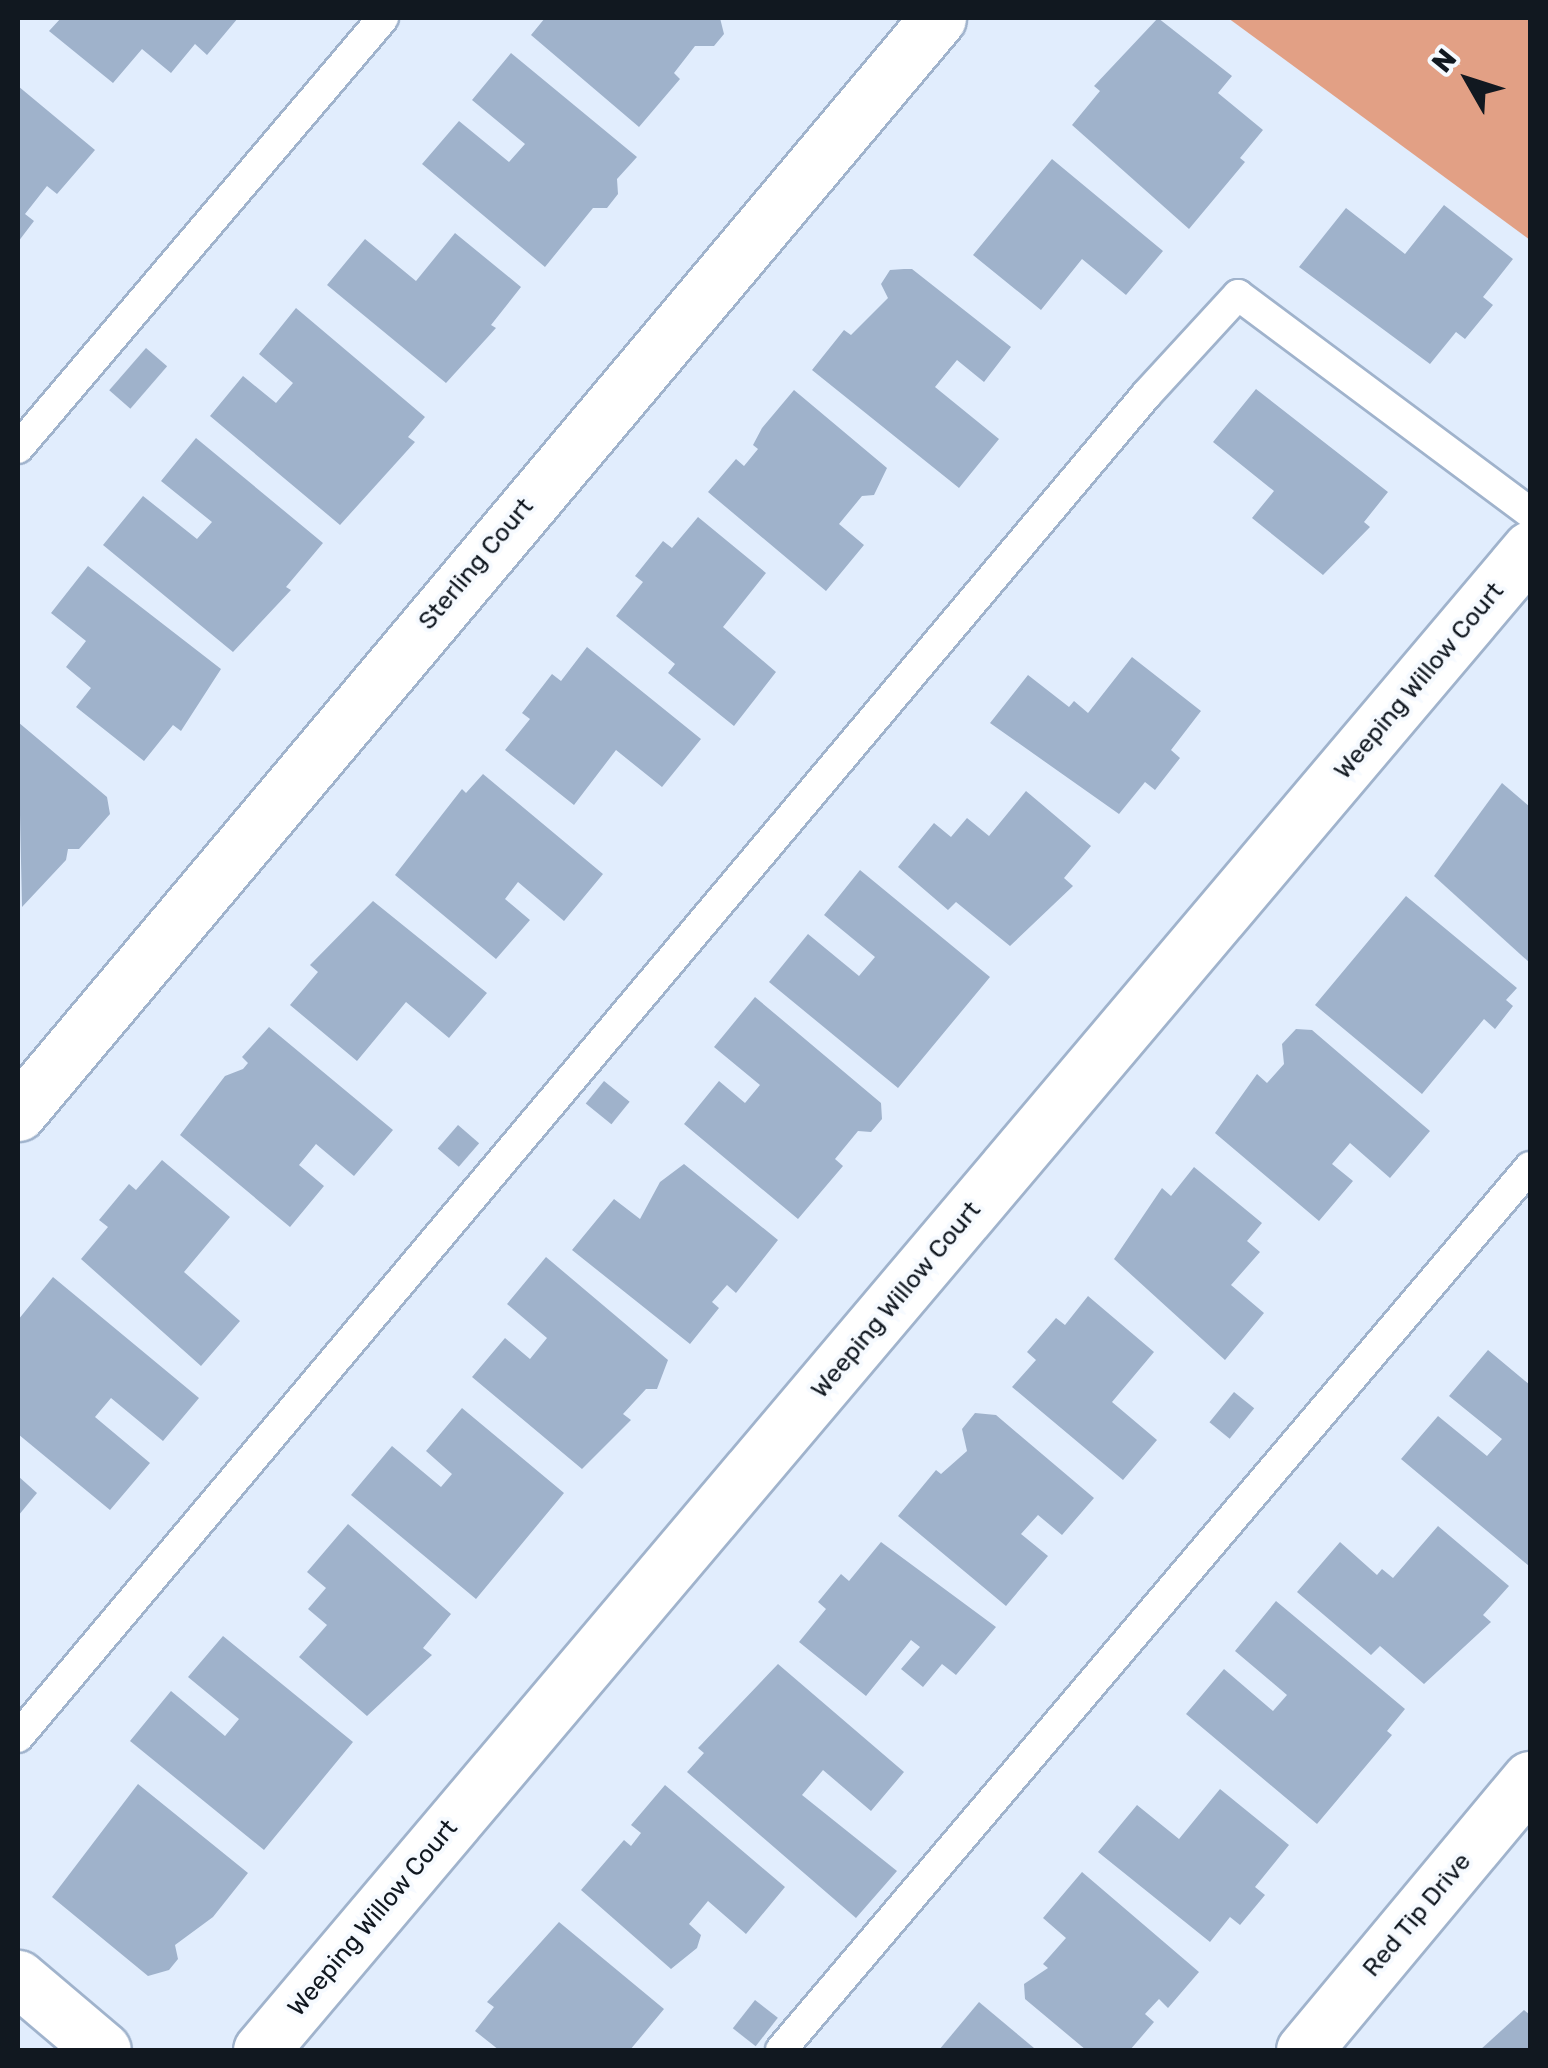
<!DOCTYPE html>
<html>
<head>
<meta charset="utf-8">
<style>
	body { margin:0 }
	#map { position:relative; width:1548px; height:2068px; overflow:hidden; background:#e1edfd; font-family:Rubik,sans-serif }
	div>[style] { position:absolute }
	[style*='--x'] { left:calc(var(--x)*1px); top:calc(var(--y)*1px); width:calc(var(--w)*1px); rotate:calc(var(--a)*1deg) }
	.forest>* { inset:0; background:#e2a085 }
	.building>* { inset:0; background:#9fb2cb; transform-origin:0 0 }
	.roads { filter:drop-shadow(2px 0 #a0b3cc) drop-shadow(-2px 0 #a0b3cc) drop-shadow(0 2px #a0b3cc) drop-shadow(0 -2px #a0b3cc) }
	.service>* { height:30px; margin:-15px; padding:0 15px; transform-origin:15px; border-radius:15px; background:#fff }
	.minor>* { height:55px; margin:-27.5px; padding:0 27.5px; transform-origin:27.5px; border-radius:27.5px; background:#fff }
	span { translate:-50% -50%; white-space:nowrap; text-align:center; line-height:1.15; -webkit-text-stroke:8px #f6faff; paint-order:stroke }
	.street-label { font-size:25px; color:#111820 }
	.frame { position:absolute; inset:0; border:20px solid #111820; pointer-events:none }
	.north { position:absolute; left:1418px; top:30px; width:100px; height:100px; -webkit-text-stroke:8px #f6faff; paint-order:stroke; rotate:309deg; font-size:28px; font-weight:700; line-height:40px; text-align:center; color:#111820 }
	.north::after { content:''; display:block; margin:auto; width:35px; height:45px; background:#111820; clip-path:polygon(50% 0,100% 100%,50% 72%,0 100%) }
</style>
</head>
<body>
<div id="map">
	<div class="forest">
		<i style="clip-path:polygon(1228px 18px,1530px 18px,1530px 240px)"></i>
	</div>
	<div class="building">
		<i style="clip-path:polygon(61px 18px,238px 18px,207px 55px,195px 44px,171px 73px,142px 49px,113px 83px,49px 31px)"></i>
		<i style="clip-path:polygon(545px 18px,720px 18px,724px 34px,714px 46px,695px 46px,674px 73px,680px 79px,639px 127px,531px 35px)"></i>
		<i style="clip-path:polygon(1158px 18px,1232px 76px,1218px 93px,1263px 130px,1240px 158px,1245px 162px,1189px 229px,1072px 125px,1100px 91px,1094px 86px)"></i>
		<i style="clip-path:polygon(511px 53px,637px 157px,617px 179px,618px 194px,607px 208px,593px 208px,545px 267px,422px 164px,459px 121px,509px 162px,525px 144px,472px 100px)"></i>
		<i style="clip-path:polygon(18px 86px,95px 150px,57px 194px,47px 186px,25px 214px,34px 221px,18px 242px)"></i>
		<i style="clip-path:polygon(1052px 159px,1163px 251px,1126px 295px,1082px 259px,1041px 310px,973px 255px)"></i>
		<i style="clip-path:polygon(1444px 205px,1513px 259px,1483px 297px,1493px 305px,1465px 339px,1456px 332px,1430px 364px,1299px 267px,1346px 208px,1405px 254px)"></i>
		<i style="clip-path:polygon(455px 233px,521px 287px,491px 325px,496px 328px,446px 383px,327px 285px,365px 239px,416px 281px)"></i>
		<i style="clip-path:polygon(904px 269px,912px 269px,1011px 347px,984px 382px,957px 360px,935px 387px,999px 439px,959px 488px,812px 370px,844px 330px,851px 335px,888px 298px,881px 284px,890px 270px)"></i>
		<i style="clip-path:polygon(296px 308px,425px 417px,408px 437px,415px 442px,340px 525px,210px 416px,243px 376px,276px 403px,293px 383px,259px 354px)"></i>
		<i style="left:146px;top:348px;width:28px;height:56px;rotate:41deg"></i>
		<i style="clip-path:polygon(1256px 389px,1388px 492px,1364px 522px,1370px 527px,1323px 575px,1252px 518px,1274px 491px,1213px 442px)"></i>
		<i style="clip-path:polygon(794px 390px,887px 468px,874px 495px,862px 496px,839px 524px,864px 545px,826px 591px,708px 492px,736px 459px,744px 466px,758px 449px,753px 445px,762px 428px)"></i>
		<i style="clip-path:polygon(196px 438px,323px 543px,286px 587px,291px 590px,233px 652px,103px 545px,143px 496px,197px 539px,212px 522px,161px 481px)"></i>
		<i style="clip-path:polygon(698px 517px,766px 573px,723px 627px,776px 672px,734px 726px,668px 673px,675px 664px,616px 616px,643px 582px,635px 576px,663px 541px,672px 548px)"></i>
		<i style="clip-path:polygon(88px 566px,221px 669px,181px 731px,173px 725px,144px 761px,76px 707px,91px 688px,66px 667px,86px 641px,51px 613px)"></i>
		<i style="clip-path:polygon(587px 647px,701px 739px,662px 787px,616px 750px,574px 805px,505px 750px,530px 719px,522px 713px,552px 674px,561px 681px)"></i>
		<i style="clip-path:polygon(1132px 657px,1201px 711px,1171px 750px,1180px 758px,1155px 790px,1145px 782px,1119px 814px,990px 723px,1028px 675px,1069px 707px,1074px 701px,1088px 713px)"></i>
		<i style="clip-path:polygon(18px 722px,107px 797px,110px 814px,79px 849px,68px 849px,66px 860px,22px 907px)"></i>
		<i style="clip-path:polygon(483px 774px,603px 874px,564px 921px,518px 882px,505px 899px,530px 920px,496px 959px,395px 875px,462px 789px,466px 793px)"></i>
		<i style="clip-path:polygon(1502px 783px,1530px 807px,1530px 963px,1434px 876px)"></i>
		<i style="clip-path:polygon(1026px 791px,1091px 846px,1064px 878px,1073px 886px,1010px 946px,956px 902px,948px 910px,898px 867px,934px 823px,951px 837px,967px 818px,989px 836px)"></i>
		<i style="clip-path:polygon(860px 870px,990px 977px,898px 1088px,769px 982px,808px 934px,859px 976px,875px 957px,824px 915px)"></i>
		<i style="clip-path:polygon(1406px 896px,1517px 988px,1506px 1000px,1513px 1006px,1495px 1029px,1484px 1019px,1422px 1094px,1315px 1005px)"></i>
		<i style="clip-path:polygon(373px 901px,487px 993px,449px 1038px,406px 1002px,357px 1061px,290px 1005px,318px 972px,310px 965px)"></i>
		<i style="clip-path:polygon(755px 997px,881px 1103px,882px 1119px,871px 1132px,858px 1131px,835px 1159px,843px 1166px,798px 1219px,684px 1124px,719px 1081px,745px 1103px,760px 1085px,714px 1047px)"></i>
		<i style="clip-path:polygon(269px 1027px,393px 1130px,354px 1176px,316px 1144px,299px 1165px,324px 1186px,290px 1227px,180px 1135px,225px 1076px,243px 1069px,248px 1063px,242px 1057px)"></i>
		<i style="clip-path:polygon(1296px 1029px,1312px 1030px,1430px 1131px,1390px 1178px,1350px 1143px,1332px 1164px,1353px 1181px,1319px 1221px,1215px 1133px,1257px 1074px,1267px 1083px,1284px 1064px,1282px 1044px)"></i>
		<i style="left:604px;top:1081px;width:33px;height:29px;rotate:39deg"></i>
		<i style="left:458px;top:1125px;width:28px;height:31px;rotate:41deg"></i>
		<i style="clip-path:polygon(162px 1160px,230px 1217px,184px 1272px,240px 1321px,201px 1366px,81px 1259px,108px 1227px,99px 1220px,129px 1184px,136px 1190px)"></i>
		<i style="clip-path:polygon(684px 1164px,778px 1240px,736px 1293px,727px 1285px,712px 1302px,719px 1308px,690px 1344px,572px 1250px,614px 1199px,640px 1219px,660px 1182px)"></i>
		<i style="clip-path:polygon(1194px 1167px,1262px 1223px,1247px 1241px,1260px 1252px,1231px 1285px,1264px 1313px,1225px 1360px,1114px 1259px,1162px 1188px,1171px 1196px)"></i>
		<i style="clip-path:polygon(546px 1257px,668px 1360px,657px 1389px,646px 1389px,623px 1414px,631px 1420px,582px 1469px,472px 1377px,505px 1338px,530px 1359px,547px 1338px,507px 1304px)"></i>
		<i style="clip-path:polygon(53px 1277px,199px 1398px,163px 1441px,111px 1398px,95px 1417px,150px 1463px,110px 1510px,18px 1434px,18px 1320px)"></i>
		<i style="clip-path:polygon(1088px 1296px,1154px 1352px,1112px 1402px,1157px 1440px,1123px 1480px,1012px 1387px,1036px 1360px,1027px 1352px,1056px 1318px,1065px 1325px)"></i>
		<i style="clip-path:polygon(1488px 1350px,1530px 1385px,1529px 1566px,1401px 1459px,1438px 1416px,1487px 1456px,1502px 1439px,1449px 1396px)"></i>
		<i style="left:1234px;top:1392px;width:26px;height:39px;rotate:39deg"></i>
		<i style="clip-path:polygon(462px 1408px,564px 1493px,476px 1599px,351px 1495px,392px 1446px,441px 1487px,452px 1474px,426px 1451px)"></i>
		<i style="clip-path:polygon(975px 1413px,996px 1415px,1094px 1498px,1062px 1535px,1038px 1515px,1021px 1534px,1048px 1556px,1006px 1606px,898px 1516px,936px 1470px,941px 1474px,967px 1451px,962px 1429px)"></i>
		<i style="clip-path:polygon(18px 1476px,37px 1493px,18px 1516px)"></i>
		<i style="clip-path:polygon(348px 1524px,451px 1614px,423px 1648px,432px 1655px,367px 1716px,299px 1657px,327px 1625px,308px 1609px,326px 1588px,307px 1572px)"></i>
		<i style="clip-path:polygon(1438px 1526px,1509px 1586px,1483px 1615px,1491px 1622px,1424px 1684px,1380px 1646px,1371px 1655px,1297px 1592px,1340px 1542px,1377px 1575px,1382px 1569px,1393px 1578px)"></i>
		<i style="clip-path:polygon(881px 1542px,996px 1627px,956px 1675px,942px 1664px,923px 1687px,901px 1669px,920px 1647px,911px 1640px,866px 1696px,799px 1642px,826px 1609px,818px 1602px,841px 1574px,849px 1581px)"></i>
		<i style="clip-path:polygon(1276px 1601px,1405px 1709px,1387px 1731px,1392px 1735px,1317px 1824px,1186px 1714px,1224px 1669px,1273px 1711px,1287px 1695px,1235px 1651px)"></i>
		<i style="clip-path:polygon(223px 1636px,353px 1742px,264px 1850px,130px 1741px,171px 1691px,225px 1736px,239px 1719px,188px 1677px)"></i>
		<i style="clip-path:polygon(778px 1664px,904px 1772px,871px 1811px,823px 1770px,802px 1795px,897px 1871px,856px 1918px,687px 1772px,704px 1753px,698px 1748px)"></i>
		<i style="clip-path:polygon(138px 1784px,248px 1873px,213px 1917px,175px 1945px,178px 1959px,169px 1970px,148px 1976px,52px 1897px)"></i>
		<i style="clip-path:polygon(665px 1785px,785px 1887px,746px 1934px,708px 1901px,689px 1924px,701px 1935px,697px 1948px,671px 1969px,581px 1890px,624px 1840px,631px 1846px,641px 1833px,631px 1825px)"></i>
		<i style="clip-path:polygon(1220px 1789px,1289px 1845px,1255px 1887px,1265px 1895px,1240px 1925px,1230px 1917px,1210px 1942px,1098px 1852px,1137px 1805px,1179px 1839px)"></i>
		<i style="clip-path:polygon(1082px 1872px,1199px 1972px,1168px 2008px,1159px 1999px,1145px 2014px,1154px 2022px,1130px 2050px,1086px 2050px,1025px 1999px,1024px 1984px,1048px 1968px,1043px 1964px,1066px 1938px,1043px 1918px)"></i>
		<i style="clip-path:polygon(559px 1922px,664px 2009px,630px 2050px,499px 2050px,475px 2031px,494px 2007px,487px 2002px)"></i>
		<i style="left:755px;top:2000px;width:29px;height:36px;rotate:38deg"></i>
		<i style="clip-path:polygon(979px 2002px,1034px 2048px,939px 2050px)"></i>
		<i style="clip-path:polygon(1524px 2010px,1530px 2015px,1530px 2050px,1480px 2050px)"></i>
	</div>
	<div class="roads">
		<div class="service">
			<i style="--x:18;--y:448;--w:564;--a:-49.67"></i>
			<i style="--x:18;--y:1737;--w:1753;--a:-49.95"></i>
			<i style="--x:1146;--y:395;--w:136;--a:-47.4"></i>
			<i style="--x:1238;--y:295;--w:364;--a:36.7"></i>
			<i style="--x:781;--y:2050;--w:1158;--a:-49.69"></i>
		</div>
		<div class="minor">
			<i style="--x:18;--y:1113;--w:1430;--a:-49.96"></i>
			<i style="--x:18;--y:1978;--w:111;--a:40.3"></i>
			<i style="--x:261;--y:2050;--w:1966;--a:-49.79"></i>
			<i style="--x:1304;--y:2050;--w:353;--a:-50.2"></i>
		</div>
	</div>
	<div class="street-label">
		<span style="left:476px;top:564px;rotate:-50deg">Sterling Court</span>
		<span style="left:1419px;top:681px;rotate:-50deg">Weeping Willow Court</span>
		<span style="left:896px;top:1300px;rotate:-50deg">Weeping Willow Court</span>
		<span style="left:1417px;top:1915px;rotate:-50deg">Red Tip Drive</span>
		<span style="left:373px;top:1918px;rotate:-50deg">Weeping Willow Court</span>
	</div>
	<div class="frame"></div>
	<div class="north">N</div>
</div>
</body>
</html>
